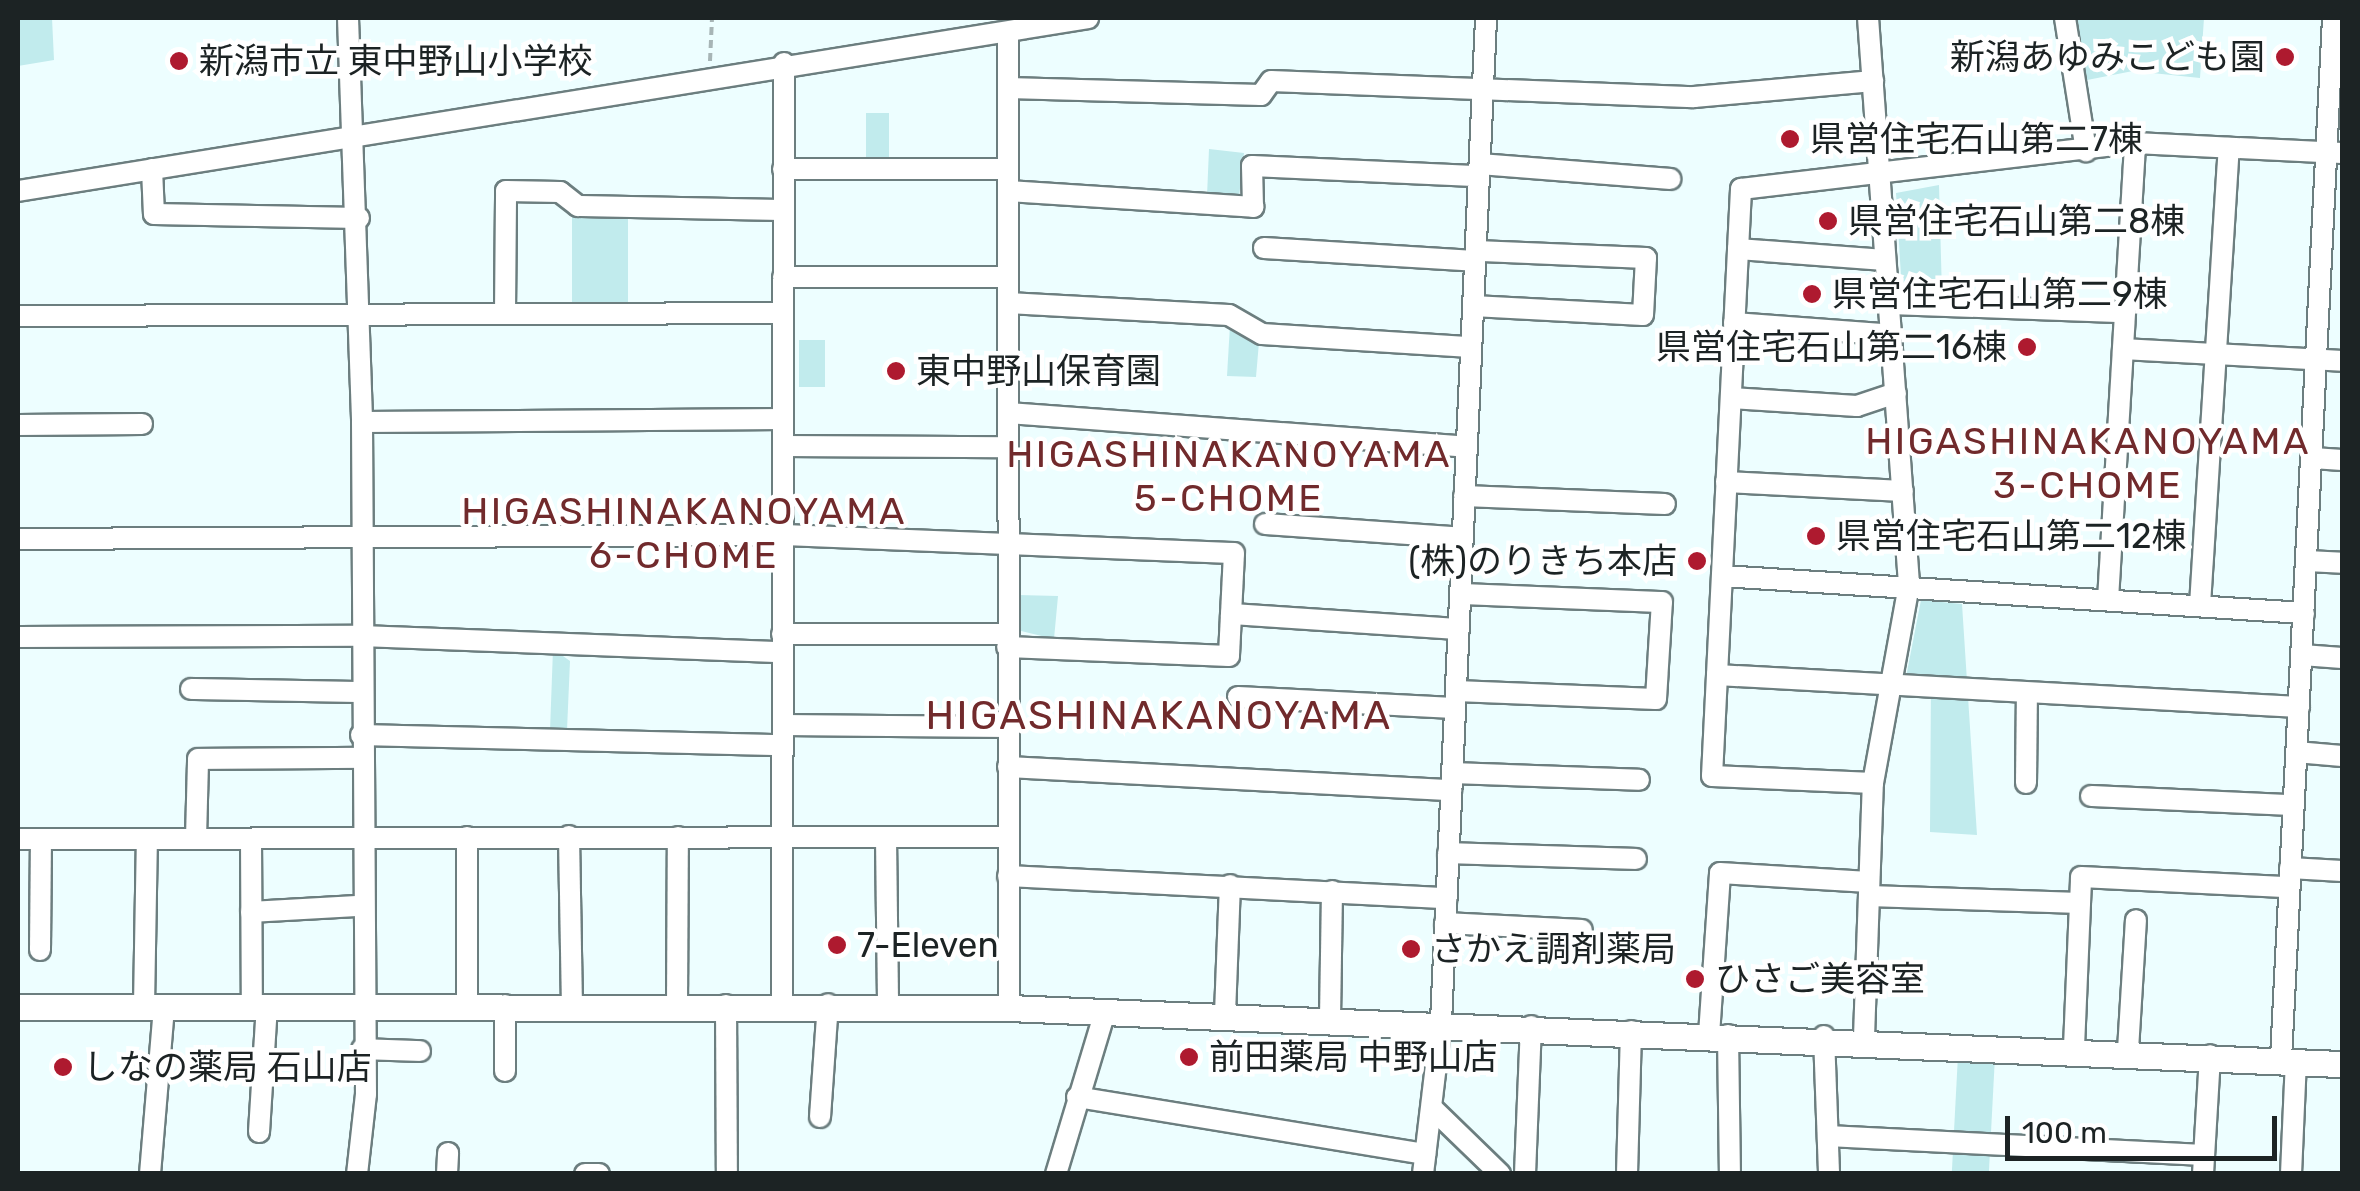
<!DOCTYPE html>
<html>
<head>
<meta charset="utf-8">
<style>
	body { margin:0 }
	#map { position:relative; width:2360px; height:1191px; overflow:hidden; background:#edfeff; font-family:Rubik,"Noto Sans JP",sans-serif }
	div>[style] { position:absolute }
	[style*='--x'] { left:calc(var(--x)*1px); top:calc(var(--y)*1px); width:calc(var(--w)*1px); rotate:calc(var(--a)*1deg) }
	.green>* { inset:0; background:#c1ebed; transform-origin:0 0 }
	.path>* { height:4px; margin-top:-2px; transform-origin:0; background:repeating-linear-gradient(90deg,#a7b5b6 0 8px,transparent 0 13px) }
	.roads { filter:drop-shadow(2px 0 #6c7e7f) drop-shadow(-2px 0 #6c7e7f) drop-shadow(0 2px #6c7e7f) drop-shadow(0 -2px #6c7e7f) }
	.minor>* { height:20px; margin:-10px; padding:0 10px; transform-origin:10px; border-radius:10px; background:#fff }
	.tertiary>* { height:25px; margin:-12.5px; padding:0 12.5px; transform-origin:12.5px; border-radius:12.5px; background:#fff }
	.dots>* { width:28px; height:28px; translate:-50% -50%; box-sizing:border-box; border:5px solid #fff; border-radius:50% }
	span { translate:-50% -50%; white-space:nowrap; text-align:center; line-height:1.15; -webkit-text-stroke:9px #fff; paint-order:stroke }
	.poi-label { font-size:35px; color:#1c2324 }
	.right { translate:-100% -50%; text-align:right }
	.left { translate:0 -50%; text-align:left }
	.neighbourhood-label { font-size:38px; color:#712a2c; letter-spacing:2.5px }
	.quarter-label { font-size:40px; color:#712a2c; letter-spacing:2.5px }
	.frame { position:absolute; inset:0; border:20px solid #1c2324; pointer-events:none }
	.scale { position:absolute; left:2005px; top:1116px; width:272px; height:45px; box-sizing:border-box; border:5px solid #1c2324; border-top:0; padding-left:12px; font-size:30px; line-height:35px; white-space:nowrap; color:#1c2324; -webkit-text-stroke:8px #fff; paint-order:stroke }
</style>
</head>
<body>
<div id="map">
	<div class="green">
		<i style="clip-path:polygon(18px 18px,52px 18px,54px 60px,18px 66px)"></i>
		<i style="clip-path:polygon(2072px 18px,2204px 18px,2200px 78px,2133px 71px,2082px 81px)"></i>
		<i style="left:889px;top:113px;width:51px;height:23px;rotate:90deg"></i>
		<i style="clip-path:polygon(1209px 149px,1244px 153px,1239px 197px,1207px 196px)"></i>
		<i style="clip-path:polygon(1939px 185px,1942px 294px,1902px 293px,1896px 193px)"></i>
		<i style="left:572px;top:217px;width:56px;height:86px"></i>
		<i style="clip-path:polygon(1230px 325px,1259px 342px,1256px 377px,1227px 376px)"></i>
		<i style="left:799px;top:340px;width:26px;height:47px"></i>
		<i style="clip-path:polygon(1018px 595px,1058px 596px,1054px 639px,1017px 630px)"></i>
		<i style="clip-path:polygon(1921px 600px,1962px 604px,1977px 835px,1930px 832px,1931px 681px,1906px 677px)"></i>
		<i style="clip-path:polygon(553px 649px,570px 661px,567px 730px,550px 731px)"></i>
		<i style="left:1958px;top:1055px;width:37px;height:118px;rotate:3deg"></i>
	</div>
	<div class="path">
		<i style="--x:710;--y:61;--w:43;--a:-87.3"></i>
	</div>
	<div class="roads">
		<div class="minor">
			<i style="--x:348;--y:18;--w:404;--a:88"></i>
			<i style="--x:362;--y:422;--w:672;--a:89.66"></i>
			<i style="--x:366;--y:1094;--w:81;--a:96.4"></i>
			<i style="--x:2065;--y:18;--w:135;--a:81"></i>
			<i style="--x:1008;--y:33;--w:975;--a:89.94"></i>
			<i style="--x:1008;--y:88;--w:253;--a:1.6"></i>
			<i style="--x:1261;--y:95;--w:17;--a:-54"></i>
			<i style="--x:1271;--y:81;--w:423;--a:2.2"></i>
			<i style="--x:1694;--y:97;--w:180;--a:-5.1"></i>
			<i style="--x:1480;--y:164;--w:191;--a:4.5"></i>
			<i style="--x:152;--y:169;--w:45;--a:87.5"></i>
			<i style="--x:154;--y:214;--w:205;--a:1.1"></i>
			<i style="--x:783;--y:169;--w:225;--a:0"></i>
			<i style="--x:18;--y:191;--w:1084;--a:-9.18"></i>
			<i style="--x:1008;--y:191;--w:246;--a:3.7"></i>
			<i style="--x:1253;--y:207;--w:41;--a:-91.4"></i>
			<i style="--x:1252;--y:166;--w:222;--a:2.6"></i>
			<i style="--x:1264;--y:248;--w:211;--a:3.5"></i>
			<i style="--x:1738;--y:249;--w:147;--a:4.3"></i>
			<i style="--x:783;--y:277;--w:225;--a:0"></i>
			<i style="--x:1008;--y:303;--w:221;--a:3.1"></i>
			<i style="--x:1229;--y:315;--w:38;--a:30"></i>
			<i style="--x:1262;--y:334;--w:209;--a:3.6"></i>
			<i style="--x:1890;--y:304;--w:234;--a:2"></i>
			<i style="--x:1473;--y:306;--w:170;--a:3"></i>
			<i style="--x:1643;--y:315;--w:57;--a:-87"></i>
			<i style="--x:1646;--y:258;--w:170;--a:-177.6"></i>
			<i style="--x:505;--y:313;--w:122;--a:-89.5"></i>
			<i style="--x:506;--y:191;--w:54;--a:1.1"></i>
			<i style="--x:560;--y:192;--w:23;--a:38"></i>
			<i style="--x:578;--y:206;--w:205;--a:1.1"></i>
			<i style="--x:18;--y:316;--w:765;--a:-0.22"></i>
			<i style="--x:1734;--y:323;--w:158;--a:4.3"></i>
			<i style="--x:2123;--y:349;--w:219;--a:3.1"></i>
			<i style="--x:1731;--y:398;--w:126;--a:3.6"></i>
			<i style="--x:1857;--y:406;--w:41;--a:-18.4"></i>
			<i style="--x:1008;--y:413;--w:460;--a:4.2"></i>
			<i style="--x:362;--y:422;--w:421;--a:-0.4"></i>
			<i style="--x:18;--y:425;--w:124;--a:-0.5"></i>
			<i style="--x:783;--y:446;--w:224;--a:0.3"></i>
			<i style="--x:2313;--y:458;--w:29;--a:4"></i>
			<i style="--x:1726;--y:482;--w:177;--a:2.9"></i>
			<i style="--x:1464;--y:496;--w:201;--a:2.3"></i>
			<i style="--x:1265;--y:524;--w:198;--a:4"></i>
			<i style="--x:18;--y:539;--w:764;--a:-0.3"></i>
			<i style="--x:782;--y:535;--w:452;--a:2.3"></i>
			<i style="--x:1234;--y:553;--w:103;--a:92.8"></i>
			<i style="--x:1229;--y:656;--w:222;--a:-177.7"></i>
			<i style="--x:2307;--y:561;--w:35;--a:3"></i>
			<i style="--x:1722;--y:576;--w:583;--a:3.64"></i>
			<i style="--x:2108;--y:600;--w:458;--a:-86.6"></i>
			<i style="--x:2200;--y:605;--w:458;--a:-86.4"></i>
			<i style="--x:1231;--y:614;--w:228;--a:3.8"></i>
			<i style="--x:782;--y:634;--w:225;--a:0"></i>
			<i style="--x:18;--y:637;--w:343;--a:-0.2"></i>
			<i style="--x:361;--y:636;--w:421;--a:2.2"></i>
			<i style="--x:2302;--y:655;--w:40;--a:4.3"></i>
			<i style="--x:1717;--y:675;--w:583;--a:3.15"></i>
			<i style="--x:191;--y:689;--w:170;--a:1"></i>
			<i style="--x:1456;--y:691;--w:200;--a:2.3"></i>
			<i style="--x:1656;--y:699;--w:97;--a:-86.5"></i>
			<i style="--x:1662;--y:602;--w:202;--a:-177.7"></i>
			<i style="--x:1238;--y:697;--w:216;--a:2.9"></i>
			<i style="--x:784;--y:725;--w:224;--a:0.5"></i>
			<i style="--x:361;--y:735;--w:422;--a:1.4"></i>
			<i style="--x:2296;--y:752;--w:46;--a:5"></i>
			<i style="--x:1008;--y:767;--w:444;--a:3"></i>
			<i style="--x:1452;--y:773;--w:187;--a:2.1"></i>
			<i style="--x:1873;--y:783;--w:161;--a:-177.5"></i>
			<i style="--x:1712;--y:776;--w:588;--a:-87.17"></i>
			<i style="--x:1741;--y:189;--w:397;--a:-6.7"></i>
			<i style="--x:2135;--y:143;--w:207;--a:2.8"></i>
			<i style="--x:2026;--y:783;--w:90;--a:-89.4"></i>
			<i style="--x:2091;--y:796;--w:202;--a:2.6"></i>
			<i style="--x:569;--y:836;--w:170;--a:89"></i>
			<i style="--x:467;--y:837;--w:168;--a:90"></i>
			<i style="--x:886;--y:837;--w:168;--a:89.3"></i>
			<i style="--x:196;--y:838;--w:79;--a:-88.5"></i>
			<i style="--x:198;--y:759;--w:163;--a:-0.4"></i>
			<i style="--x:18;--y:839;--w:990;--a:-0.12"></i>
			<i style="--x:251;--y:839;--w:167;--a:89.7"></i>
			<i style="--x:1448;--y:853;--w:188;--a:1.8"></i>
			<i style="--x:2290;--y:868;--w:52;--a:3.3"></i>
			<i style="--x:1008;--y:876;--w:439;--a:2.9"></i>
			<i style="--x:1869;--y:896;--w:211;--a:1.9"></i>
			<i style="--x:251;--y:912;--w:109;--a:-3.2"></i>
			<i style="--x:1445;--y:923;--w:137;--a:2.9"></i>
			<i style="--x:40;--y:950;--w:111;--a:-89.5"></i>
			<i style="--x:782;--y:1003;--w:940;--a:-89.88"></i>
			<i style="--x:677;--y:1005;--w:168;--a:-89.7"></i>
			<i style="--x:726;--y:1005;--w:169;--a:89.7"></i>
			<i style="--x:144;--y:1006;--w:167;--a:-89"></i>
			<i style="--x:1225;--y:1014;--w:129;--a:-87.8"></i>
			<i style="--x:1330;--y:1018;--w:127;--a:-89.1"></i>
			<i style="--x:1709;--y:1035;--w:162;--a:-86.1"></i>
			<i style="--x:1720;--y:873;--w:149;--a:3.5"></i>
			<i style="--x:1728;--y:1035;--w:139;--a:89.2"></i>
			<i style="--x:1824;--y:1036;--w:138;--a:87.9"></i>
			<i style="--x:1864;--y:1037;--w:254;--a:-88"></i>
			<i style="--x:1873;--y:783;--w:202;--a:-79.7"></i>
			<i style="--x:1909;--y:584;--w:567;--a:-94.14"></i>
			<i style="--x:2074;--y:1047;--w:170;--a:-87.6"></i>
			<i style="--x:2081;--y:877;--w:208;--a:2.8"></i>
			<i style="--x:362;--y:1049;--w:58;--a:2"></i>
			<i style="--x:2128;--y:1050;--w:130;--a:-86.5"></i>
			<i style="--x:2281;--y:1059;--w:1042;--a:-87.14"></i>
			<i style="--x:505;--y:1071;--w:66;--a:-90"></i>
			<i style="--x:1077;--y:1097;--w:353;--a:9.3"></i>
			<i style="--x:1432;--y:1108;--w:95;--a:44.1"></i>
			<i style="--x:820;--y:1117;--w:113;--a:-86"></i>
			<i style="--x:259;--y:1132;--w:126;--a:-86.4"></i>
			<i style="--x:1828;--y:1136;--w:376;--a:2.9"></i>
			<i style="--x:150;--y:1174;--w:168;--a:-85.2"></i>
			<i style="--x:447;--y:1174;--w:21;--a:-87"></i>
			<i style="--x:585;--y:1174;--w:14;--a:0"></i>
			<i style="--x:1056;--y:1174;--w:169;--a:-73.2"></i>
			<i style="--x:1423;--y:1174;--w:153;--a:-83.2"></i>
			<i style="--x:1441;--y:1022;--w:1005;--a:-87.43"></i>
			<i style="--x:1525;--y:1174;--w:148;--a:-87.7"></i>
			<i style="--x:1627;--y:1174;--w:143;--a:-88.4"></i>
			<i style="--x:2203;--y:1174;--w:119;--a:-86.6"></i>
			<i style="--x:2291;--y:1174;--w:114;--a:-87.5"></i>
		</div>
		<div class="tertiary">
			<i style="--x:18;--y:1007;--w:991;--a:0.06"></i>
			<i style="--x:1009;--y:1008;--w:1334;--a:2.41"></i>
		</div>
	</div>
	<div class="dots">
		<i style="left:2285px;top:57px;background:#ae1a2f"></i>
		<i style="left:179px;top:61px;background:#ae1a2f"></i>
		<i style="left:1790px;top:139px;background:#ae1a2f"></i>
		<i style="left:1828px;top:221px;background:#ae1a2f"></i>
		<i style="left:1812px;top:294px;background:#ae1a2f"></i>
		<i style="left:2027px;top:347px;background:#ae1a2f"></i>
		<i style="left:896px;top:371px;background:#ae1a2f"></i>
		<i style="left:1816px;top:536px;background:#ae1a2f"></i>
		<i style="left:1697px;top:561px;background:#ae1a2f"></i>
		<i style="left:837px;top:945px;background:#ae1a2f"></i>
		<i style="left:1411px;top:949px;background:#ae1a2f"></i>
		<i style="left:1695px;top:979px;background:#ae1a2f"></i>
		<i style="left:1189px;top:1057px;background:#ae1a2f"></i>
		<i style="left:63px;top:1067px;background:#ae1a2f"></i>
	</div>
	<div class="poi-label">
		<span class="right" style="left:2265px;top:57px">新潟あゆみこども園</span>
		<span class="left" style="left:199px;top:61px">新潟市立 東中野山小学校</span>
		<span class="left" style="left:1810px;top:139px">県営住宅石山第二7棟</span>
		<span class="left" style="left:1848px;top:221px">県営住宅石山第二8棟</span>
		<span class="left" style="left:1832px;top:294px">県営住宅石山第二9棟</span>
		<span class="right" style="left:2007px;top:347px">県営住宅石山第二16棟</span>
		<span class="left" style="left:916px;top:371px">東中野山保育園</span>
		<span class="left" style="left:1836px;top:536px">県営住宅石山第二12棟</span>
		<span class="right" style="left:1677px;top:561px">(株)のりきち本店</span>
		<span class="left" style="left:857px;top:945px">7-Eleven</span>
		<span class="left" style="left:1431px;top:949px">さかえ調剤薬局</span>
		<span class="left" style="left:1715px;top:979px">ひさご美容室</span>
		<span class="left" style="left:1209px;top:1057px">前田薬局 中野山店</span>
		<span class="left" style="left:83px;top:1067px">しなの薬局 石山店</span>
	</div>
	<div class="neighbourhood-label">
		<span style="left:2088px;top:464px">HIGASHINAKANOYAMA<br>3-CHOME</span>
		<span style="left:1229px;top:477px">HIGASHINAKANOYAMA<br>5-CHOME</span>
		<span style="left:684px;top:534px">HIGASHINAKANOYAMA<br>6-CHOME</span>
	</div>
	<div class="quarter-label">
		<span style="left:1159px;top:716px">HIGASHINAKANOYAMA</span>
	</div>
	<div class="frame"></div>
	<div class="scale">100 m</div>
</div>
</body>
</html>
